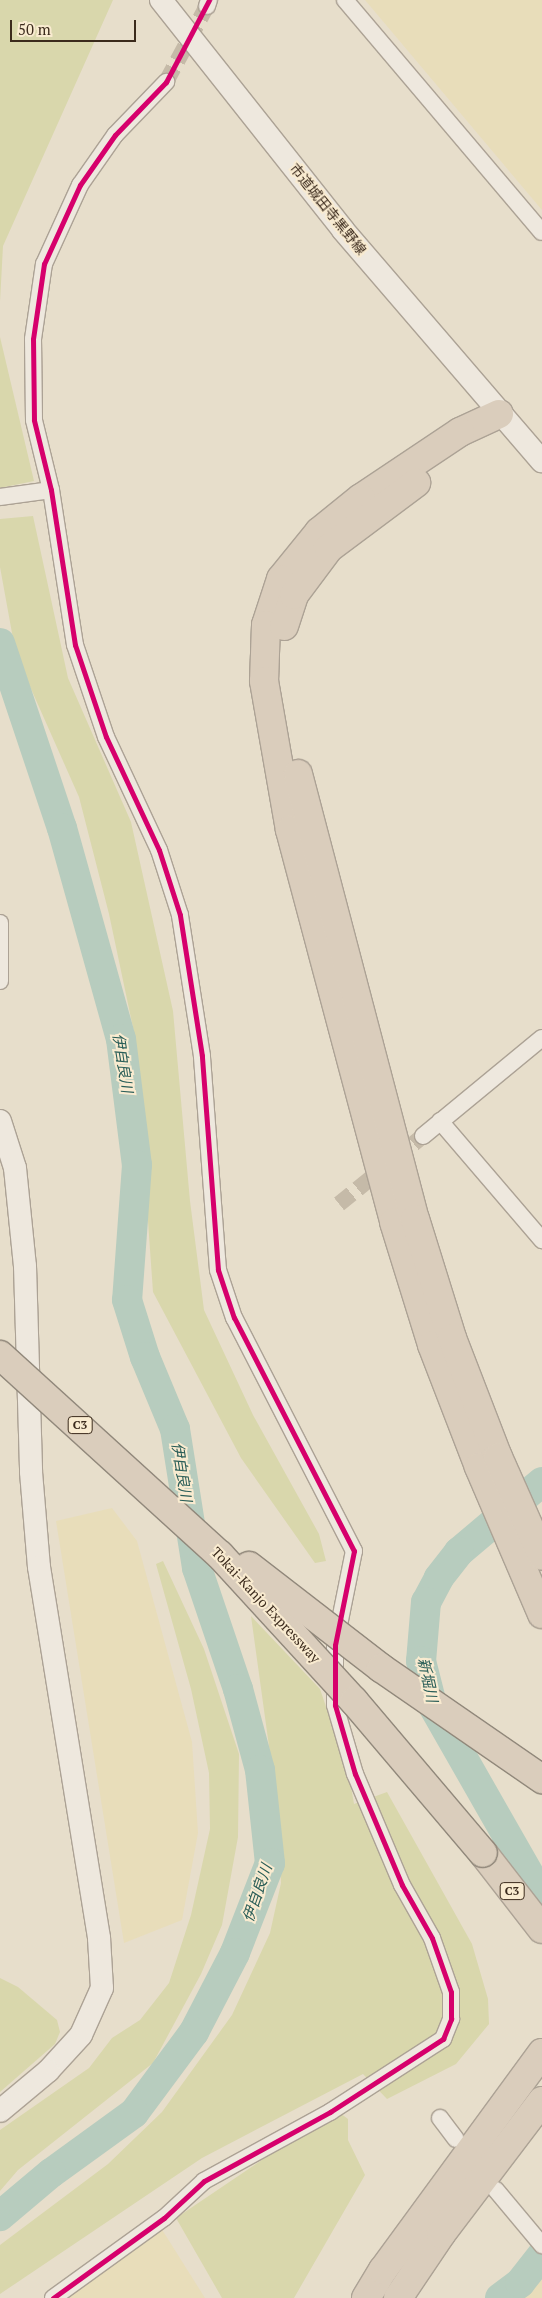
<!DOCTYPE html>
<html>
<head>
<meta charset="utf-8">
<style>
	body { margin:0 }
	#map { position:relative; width:542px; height:2298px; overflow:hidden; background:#e7decb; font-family:"PT Serif","Noto Sans JP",serif }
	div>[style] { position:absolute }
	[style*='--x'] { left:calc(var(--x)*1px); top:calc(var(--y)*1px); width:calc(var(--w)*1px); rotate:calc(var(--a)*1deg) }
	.farmland>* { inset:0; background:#e8ddba }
	.green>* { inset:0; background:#d9d7ac }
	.river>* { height:30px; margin:-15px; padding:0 15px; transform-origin:15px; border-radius:15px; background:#b7ccbe }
	.street-tunnel>* { height:16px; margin-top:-8px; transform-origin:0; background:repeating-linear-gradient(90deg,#c5baa8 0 16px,transparent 0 24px) }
	.roads { filter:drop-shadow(1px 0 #aca295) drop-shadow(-1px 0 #aca295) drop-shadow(0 1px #aca295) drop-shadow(0 -1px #aca295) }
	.street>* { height:16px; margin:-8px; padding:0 8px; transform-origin:8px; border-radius:8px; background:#eee8de }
	.secondary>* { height:22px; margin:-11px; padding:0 11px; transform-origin:11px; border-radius:11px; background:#eee8de }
	.highway>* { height:28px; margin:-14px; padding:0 14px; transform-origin:14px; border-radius:14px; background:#dacdbc }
	.bridges { filter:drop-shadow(1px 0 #91887b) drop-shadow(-1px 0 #91887b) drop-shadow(0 1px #91887b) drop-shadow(0 -1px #91887b) }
	.highway-bridge>* { height:28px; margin:-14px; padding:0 14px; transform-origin:14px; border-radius:14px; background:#dacdbc }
	.cycleway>* { height:5px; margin:-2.5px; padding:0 2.5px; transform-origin:2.5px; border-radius:2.5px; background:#d6006c }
	span { translate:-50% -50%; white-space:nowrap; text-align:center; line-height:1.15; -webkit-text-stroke:4px #f9ebd0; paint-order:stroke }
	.shield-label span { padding:1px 4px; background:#f9ebd0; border:1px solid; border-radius:4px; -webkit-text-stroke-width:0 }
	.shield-label { font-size:12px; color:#3b2a1c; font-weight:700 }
	.street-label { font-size:14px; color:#3b2a1c }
	.water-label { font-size:15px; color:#295d57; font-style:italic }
	.scale { position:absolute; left:10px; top:20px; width:126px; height:22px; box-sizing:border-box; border:2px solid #3b2a1c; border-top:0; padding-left:6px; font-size:15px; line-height:18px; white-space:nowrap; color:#3b2a1c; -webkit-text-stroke:4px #f9ebd0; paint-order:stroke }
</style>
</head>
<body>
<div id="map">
	<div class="farmland">
		<i style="clip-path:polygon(365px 0,542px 0,542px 210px)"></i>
		<i style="clip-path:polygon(112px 1508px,137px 1541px,192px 1742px,198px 1833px,182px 1920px,124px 1943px,56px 1521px)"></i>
		<i style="clip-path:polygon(161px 2228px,205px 2298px,57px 2298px)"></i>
		<i style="clip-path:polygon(542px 2275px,542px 2298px,517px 2298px)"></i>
	</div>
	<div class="green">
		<i style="clip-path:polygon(0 0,113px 0,3px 246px,0 302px)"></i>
		<i style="clip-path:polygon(0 337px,34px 481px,0 488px)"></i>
		<i style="clip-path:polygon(33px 516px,68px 678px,131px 822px,173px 1011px,190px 1201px,204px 1310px,253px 1415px,319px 1534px,326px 1561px,315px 1563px,241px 1458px,153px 1292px,135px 1037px,109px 914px,79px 797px,16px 655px,0 567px,0 519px)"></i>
		<i style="clip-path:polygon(163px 1561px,204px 1649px,239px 1754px,238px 1837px,222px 1925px,201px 1974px,153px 2063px,18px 2170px,0 2191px,0 2130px,89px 2068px,112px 2038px,140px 2020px,169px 1983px,191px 1915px,210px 1829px,209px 1773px,191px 1689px,156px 1564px)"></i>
		<i style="clip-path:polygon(251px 1616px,320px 1689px,349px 1775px,354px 1804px,387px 1792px,472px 1944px,488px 1999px,489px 2024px,456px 2064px,387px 2099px,363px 2074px,202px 2158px,0 2294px,0 2245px,108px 2164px,162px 2112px,232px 2015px,270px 1933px,281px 1883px,277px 1804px)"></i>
		<i style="clip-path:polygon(0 1978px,18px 1987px,57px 2020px,60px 2032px,55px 2044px,0 2092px)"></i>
		<i style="clip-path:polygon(336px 2110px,348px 2119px,348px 2140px,365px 2175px,294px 2298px,222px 2298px,176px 2218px)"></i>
	</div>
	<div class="river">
		<i style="--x:0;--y:643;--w:195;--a:71.5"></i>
		<i style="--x:62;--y:828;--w:219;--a:74.4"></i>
		<i style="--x:121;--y:1039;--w:127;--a:82.8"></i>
		<i style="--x:137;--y:1165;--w:135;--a:94.2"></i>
		<i style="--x:127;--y:1300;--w:60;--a:72.5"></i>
		<i style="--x:145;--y:1357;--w:78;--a:67.4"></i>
		<i style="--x:175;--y:1429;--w:141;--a:81"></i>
		<i style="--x:197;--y:1568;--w:128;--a:71.3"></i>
		<i style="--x:238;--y:1689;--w:84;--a:74.8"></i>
		<i style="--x:260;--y:1770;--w:94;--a:83.9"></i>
		<i style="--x:270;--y:1863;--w:97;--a:111.3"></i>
		<i style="--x:235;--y:1953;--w:89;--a:117.4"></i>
		<i style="--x:194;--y:2032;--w:101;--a:126.5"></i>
		<i style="--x:134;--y:2113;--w:102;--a:144.1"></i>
		<i style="--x:51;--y:2173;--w:67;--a:139.9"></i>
		<i style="--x:542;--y:1482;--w:109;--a:139.9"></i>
		<i style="--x:459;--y:1552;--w:33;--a:128"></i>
		<i style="--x:439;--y:1578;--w:27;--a:118"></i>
		<i style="--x:426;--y:1602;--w:59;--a:94.8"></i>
		<i style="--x:421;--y:1661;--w:44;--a:75.7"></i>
		<i style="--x:432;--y:1704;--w:222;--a:60.3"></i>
		<i style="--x:500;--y:2298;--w:25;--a:-37"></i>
		<i style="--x:520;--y:2283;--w:36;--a:-52"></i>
	</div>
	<div class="street-tunnel">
		<i style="--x:166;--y:82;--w:86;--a:-61.7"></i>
		<i style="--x:339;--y:1204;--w:108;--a:-39"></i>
	</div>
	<div class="roads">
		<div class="street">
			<i style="--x:345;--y:0;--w:304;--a:49.7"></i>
			<i style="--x:207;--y:6;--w:6;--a:-72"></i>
			<i style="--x:0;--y:497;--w:51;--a:-7.8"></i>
			<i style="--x:0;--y:923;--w:58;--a:90"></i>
			<i style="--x:440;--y:1121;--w:157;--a:49.4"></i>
			<i style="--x:423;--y:1136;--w:154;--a:-39.5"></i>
			<i style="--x:440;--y:2118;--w:26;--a:53"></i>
			<i style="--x:496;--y:2190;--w:72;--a:50.1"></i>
			<i style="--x:53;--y:2298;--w:137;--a:-35.8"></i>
			<i style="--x:164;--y:2218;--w:54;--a:-42.8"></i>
			<i style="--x:204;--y:2181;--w:144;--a:-28.7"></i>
			<i style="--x:330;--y:2112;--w:135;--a:-32.9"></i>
			<i style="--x:443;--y:2039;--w:22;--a:-68"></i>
			<i style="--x:451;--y:2019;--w:27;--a:-90"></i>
			<i style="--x:451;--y:1992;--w:57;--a:-109.4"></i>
			<i style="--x:432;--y:1938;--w:61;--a:-119.5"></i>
			<i style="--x:402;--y:1885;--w:121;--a:-112.9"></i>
			<i style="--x:355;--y:1774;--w:72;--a:-106.2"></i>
			<i style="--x:335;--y:1705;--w:60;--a:-90"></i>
			<i style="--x:335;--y:1645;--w:96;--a:-78.6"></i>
			<i style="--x:354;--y:1551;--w:262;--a:-117.2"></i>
			<i style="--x:234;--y:1318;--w:51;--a:-108.4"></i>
			<i style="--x:218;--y:1270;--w:215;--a:-94.3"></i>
			<i style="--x:202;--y:1056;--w:143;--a:-98.9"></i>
			<i style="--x:180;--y:915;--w:68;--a:-107.9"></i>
			<i style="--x:159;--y:850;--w:125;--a:-115.1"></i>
			<i style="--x:106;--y:737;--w:97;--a:-108.6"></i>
			<i style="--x:75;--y:645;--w:157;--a:-98.8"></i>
			<i style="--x:51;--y:490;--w:72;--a:-103.7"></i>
			<i style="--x:34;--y:420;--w:81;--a:-90.7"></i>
			<i style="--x:33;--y:339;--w:76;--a:-81.7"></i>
			<i style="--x:44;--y:264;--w:87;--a:-65.5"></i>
			<i style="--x:80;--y:185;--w:61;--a:-55"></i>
			<i style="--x:115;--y:135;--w:74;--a:-46.1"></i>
		</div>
		<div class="secondary">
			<i style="--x:161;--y:0;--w:293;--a:51.6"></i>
			<i style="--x:343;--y:230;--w:305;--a:49.3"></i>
			<i style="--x:0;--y:1121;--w:49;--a:72.3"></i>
			<i style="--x:15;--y:1168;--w:99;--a:84.2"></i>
			<i style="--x:25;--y:1266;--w:206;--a:88.3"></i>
			<i style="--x:31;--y:1472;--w:95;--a:85.2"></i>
			<i style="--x:39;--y:1567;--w:376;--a:80.8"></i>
			<i style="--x:99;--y:1938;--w:50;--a:86.6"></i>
			<i style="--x:102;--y:1988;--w:51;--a:114.1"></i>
			<i style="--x:81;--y:2035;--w:49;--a:132.5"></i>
			<i style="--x:48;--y:2071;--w:62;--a:140.2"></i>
		</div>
		<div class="highway">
			<i style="--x:499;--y:414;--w:43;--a:155.2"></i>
			<i style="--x:460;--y:432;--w:119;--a:146.3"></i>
			<i style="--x:361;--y:498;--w:54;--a:141"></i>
			<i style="--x:319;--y:532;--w:60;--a:129"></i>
			<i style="--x:281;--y:579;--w:48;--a:108.1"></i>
			<i style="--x:266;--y:625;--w:56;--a:92"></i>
			<i style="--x:264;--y:681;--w:151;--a:80.1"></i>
			<i style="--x:290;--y:830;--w:406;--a:75.1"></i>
			<i style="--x:394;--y:1222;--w:129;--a:72.8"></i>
			<i style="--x:432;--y:1345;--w:131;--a:68.9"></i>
			<i style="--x:479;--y:1467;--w:160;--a:66.8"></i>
			<i style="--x:284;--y:626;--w:33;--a:-72"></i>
			<i style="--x:294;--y:595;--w:59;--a:-53.3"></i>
			<i style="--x:329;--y:548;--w:109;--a:-36.8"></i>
			<i style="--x:298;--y:774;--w:460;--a:75.3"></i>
			<i style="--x:415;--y:1219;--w:125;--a:72.7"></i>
			<i style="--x:452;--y:1338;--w:128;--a:68.9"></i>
			<i style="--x:498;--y:1457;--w:108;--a:66"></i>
			<i style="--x:483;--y:1853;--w:96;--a:52.2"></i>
			<i style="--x:366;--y:2298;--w:33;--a:-59"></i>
			<i style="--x:383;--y:2270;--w:269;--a:-53.8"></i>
			<i style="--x:398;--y:2298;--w:77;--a:-56.1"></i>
			<i style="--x:441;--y:2234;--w:167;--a:-52.8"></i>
		</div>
	</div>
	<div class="bridges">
		<div class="highway-bridge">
			<i style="--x:0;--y:1355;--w:297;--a:42.3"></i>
			<i style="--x:220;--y:1555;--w:198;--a:47.5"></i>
			<i style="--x:354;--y:1701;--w:199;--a:49.7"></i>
			<i style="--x:249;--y:1566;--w:167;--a:37.7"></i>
			<i style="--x:381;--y:1668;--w:196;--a:34.6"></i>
		</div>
	</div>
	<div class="cycleway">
		<i style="--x:53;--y:2298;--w:137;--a:-35.8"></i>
		<i style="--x:164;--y:2218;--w:54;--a:-42.8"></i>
		<i style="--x:204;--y:2181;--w:144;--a:-28.7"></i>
		<i style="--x:330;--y:2112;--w:135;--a:-32.9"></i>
		<i style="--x:443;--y:2039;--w:22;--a:-68"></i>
		<i style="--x:451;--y:2019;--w:27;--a:-90"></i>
		<i style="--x:451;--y:1992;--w:57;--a:-109.4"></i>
		<i style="--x:432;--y:1938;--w:61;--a:-119.5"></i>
		<i style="--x:402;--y:1885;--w:121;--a:-112.9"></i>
		<i style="--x:355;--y:1774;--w:72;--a:-106.2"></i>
		<i style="--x:335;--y:1705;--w:60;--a:-90"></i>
		<i style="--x:335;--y:1645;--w:96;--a:-78.6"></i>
		<i style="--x:354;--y:1551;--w:262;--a:-117.2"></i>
		<i style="--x:234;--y:1318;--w:51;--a:-108.4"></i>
		<i style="--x:218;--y:1270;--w:215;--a:-94.3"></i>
		<i style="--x:202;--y:1056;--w:143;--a:-98.9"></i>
		<i style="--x:180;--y:915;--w:68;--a:-107.9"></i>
		<i style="--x:159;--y:850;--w:125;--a:-115.1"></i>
		<i style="--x:106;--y:737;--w:97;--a:-108.6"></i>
		<i style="--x:75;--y:645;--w:157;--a:-98.8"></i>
		<i style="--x:51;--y:490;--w:72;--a:-103.7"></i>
		<i style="--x:34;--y:420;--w:81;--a:-90.7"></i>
		<i style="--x:33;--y:339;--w:76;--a:-81.7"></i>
		<i style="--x:44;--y:264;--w:87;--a:-65.5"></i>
		<i style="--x:80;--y:185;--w:61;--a:-55"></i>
		<i style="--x:115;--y:135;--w:74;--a:-46.1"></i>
		<i style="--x:166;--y:82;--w:93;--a:-62.3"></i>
	</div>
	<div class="shield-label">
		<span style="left:80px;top:1425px">C3</span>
		<span style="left:512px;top:1891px">C3</span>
	</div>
	<div class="street-label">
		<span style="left:328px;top:209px;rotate:51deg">市道城田寺黒野線</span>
		<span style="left:266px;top:1605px;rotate:47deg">Tokai-Kanjo Expressway</span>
	</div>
	<div class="water-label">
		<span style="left:123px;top:1063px;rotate:81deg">伊自良川</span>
		<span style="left:182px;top:1472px;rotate:81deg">伊自良川</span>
		<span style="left:428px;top:1680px;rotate:78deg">新堀川</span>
		<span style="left:257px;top:1893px;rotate:-71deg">伊自良川</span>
	</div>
	<div class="scale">50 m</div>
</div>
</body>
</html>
